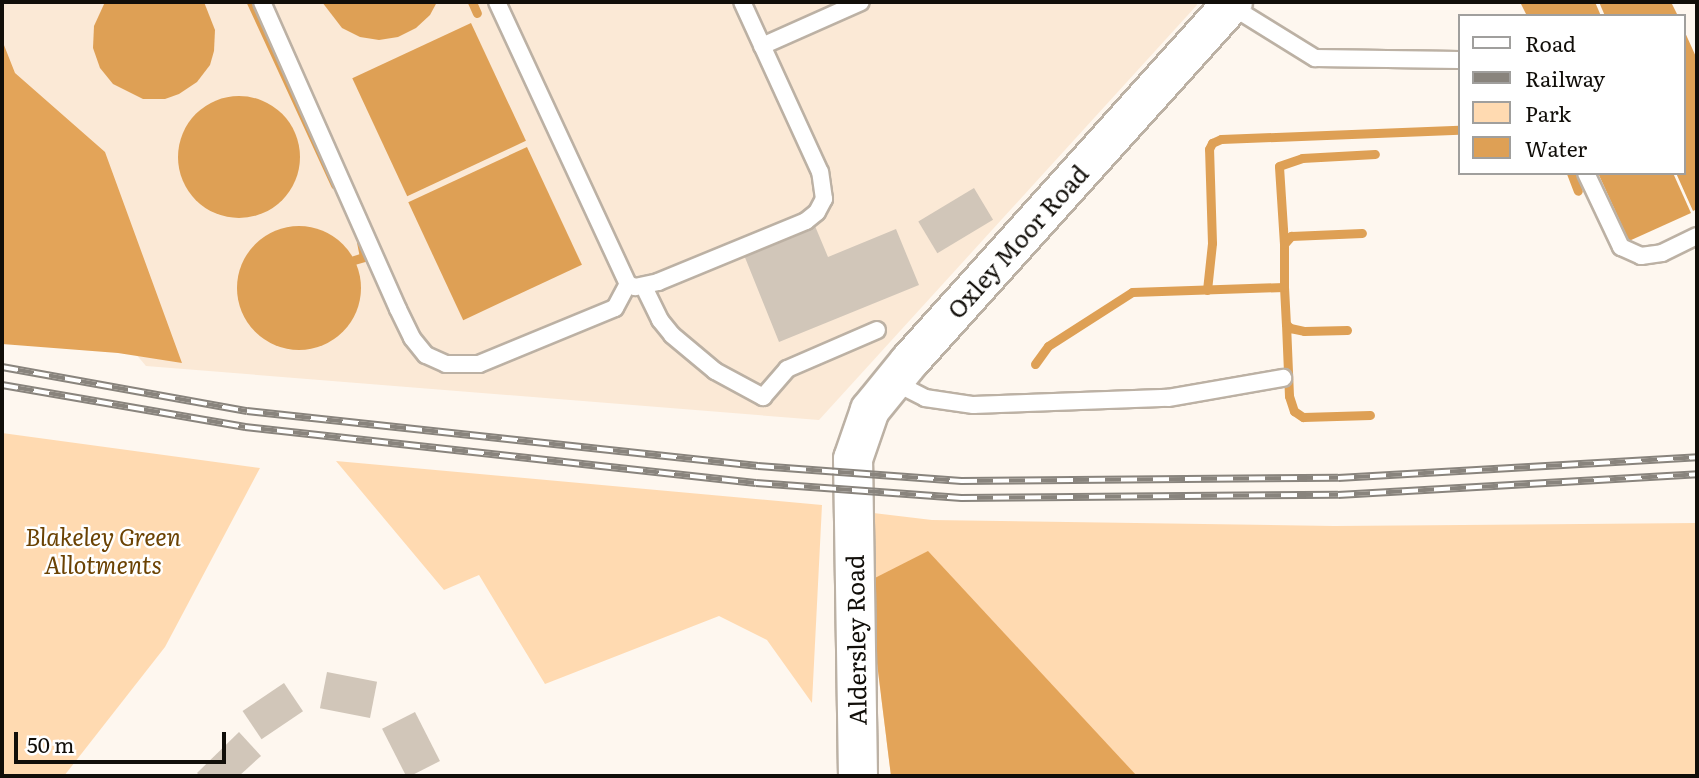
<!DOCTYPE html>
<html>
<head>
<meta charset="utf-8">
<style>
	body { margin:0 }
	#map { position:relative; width:1699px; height:778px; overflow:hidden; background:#fef7ef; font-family:Literata,serif }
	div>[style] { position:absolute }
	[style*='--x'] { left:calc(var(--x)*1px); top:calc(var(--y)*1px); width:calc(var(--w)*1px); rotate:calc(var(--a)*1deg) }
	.built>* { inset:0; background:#fbe9d6 }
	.green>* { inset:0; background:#ffdab1 }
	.forest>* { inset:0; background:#e3a459 }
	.water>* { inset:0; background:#dea055; transform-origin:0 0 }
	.round { border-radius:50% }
	.stream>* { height:9px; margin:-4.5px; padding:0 4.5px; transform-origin:4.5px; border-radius:4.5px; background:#dea055 }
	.building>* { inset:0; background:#d1c6b9; transform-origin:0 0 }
	.roads { filter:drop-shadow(2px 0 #bcb1a4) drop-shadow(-2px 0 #bcb1a4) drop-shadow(0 2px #bcb1a4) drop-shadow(0 -2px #bcb1a4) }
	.service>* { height:16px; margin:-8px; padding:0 8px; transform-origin:8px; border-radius:8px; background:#fff }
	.tertiary>* { height:38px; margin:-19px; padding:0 19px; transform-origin:19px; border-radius:19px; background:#fff }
	.rail>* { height:8px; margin-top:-4px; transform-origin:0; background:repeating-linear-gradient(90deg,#fff 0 16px,#89847d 0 32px); box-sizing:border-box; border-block:2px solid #89847d }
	span { translate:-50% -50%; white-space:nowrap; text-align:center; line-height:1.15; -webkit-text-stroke:5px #fff; paint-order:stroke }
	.street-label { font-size:24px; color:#110e09 }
	.park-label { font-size:24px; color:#6b4203; font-style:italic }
	.frame { position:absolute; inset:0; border:4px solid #110e09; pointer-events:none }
	.legend { position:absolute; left:1458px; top:14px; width:228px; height:161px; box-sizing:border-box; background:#fff; border:2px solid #a09f9d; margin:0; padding:9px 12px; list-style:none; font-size:21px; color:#110e09 }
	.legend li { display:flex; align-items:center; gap:14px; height:35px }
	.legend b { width:35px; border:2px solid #a09f9d }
	.scale { position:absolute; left:14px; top:732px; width:212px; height:32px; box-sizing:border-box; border:4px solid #110e09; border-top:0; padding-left:9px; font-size:21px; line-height:24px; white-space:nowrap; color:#110e09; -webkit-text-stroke:5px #fff; paint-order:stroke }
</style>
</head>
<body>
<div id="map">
	<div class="built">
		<i style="clip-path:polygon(2px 2px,1196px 2px,1197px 5px,819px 420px,146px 366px,2px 196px)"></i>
	</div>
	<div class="green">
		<i style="clip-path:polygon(2px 433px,260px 468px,165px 647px,64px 776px,2px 776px)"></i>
		<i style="clip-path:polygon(336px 461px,822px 505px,812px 703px,767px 640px,719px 616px,545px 684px,479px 575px,444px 590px)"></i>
		<i style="clip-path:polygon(865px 512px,932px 520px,1334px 526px,1697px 523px,1697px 776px,891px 776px,867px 582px)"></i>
	</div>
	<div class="forest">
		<i style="clip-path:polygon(2px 40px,15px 73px,105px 152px,182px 363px,118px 353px,2px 344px)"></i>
		<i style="clip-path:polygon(928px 551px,1137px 776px,891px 776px,867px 582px)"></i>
	</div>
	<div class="water">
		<i style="clip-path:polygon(105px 2px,204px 2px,215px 30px,214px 51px,210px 65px,197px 82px,179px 94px,165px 99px,143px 99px,113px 84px,100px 68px,93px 48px,94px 26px)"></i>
		<i style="clip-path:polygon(322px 2px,437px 2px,430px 15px,416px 28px,398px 37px,379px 40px,360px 37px,342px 28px)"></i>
		<i style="clip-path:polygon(1520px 2px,1595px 2px,1601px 16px,1527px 16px)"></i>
		<i style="clip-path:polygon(1599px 2px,1671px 2px,1678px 16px,1605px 16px)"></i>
		<i style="left:471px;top:23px;width:130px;height:131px;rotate:65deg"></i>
		<i style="clip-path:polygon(1683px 28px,1697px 59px,1697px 209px,1693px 211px,1676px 173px,1683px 173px)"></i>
		<i class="round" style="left:178px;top:96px;width:122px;height:122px"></i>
		<i style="left:527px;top:147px;width:130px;height:131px;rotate:65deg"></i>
		<i style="clip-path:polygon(1598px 173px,1673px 173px,1691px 213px,1629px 241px)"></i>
		<i class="round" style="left:237px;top:226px;width:124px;height:124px"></i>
	</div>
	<div class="stream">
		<i style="--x:251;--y:2;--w:201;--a:65.3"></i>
		<i style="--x:472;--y:2;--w:12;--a:66"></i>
		<i style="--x:1571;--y:173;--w:19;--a:69"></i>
		<i style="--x:1284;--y:244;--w:78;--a:-93.7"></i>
		<i style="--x:1279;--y:166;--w:24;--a:-19"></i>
		<i style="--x:1302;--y:158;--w:73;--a:-3.1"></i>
		<i style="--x:354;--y:260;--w:10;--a:-17"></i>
		<i style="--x:364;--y:257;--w:15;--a:-101"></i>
		<i style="--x:1284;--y:287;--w:37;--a:87"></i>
		<i style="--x:1286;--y:324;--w:6;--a:45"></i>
		<i style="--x:1290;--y:328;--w:14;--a:12"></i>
		<i style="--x:1304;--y:331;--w:43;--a:-1.3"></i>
		<i style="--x:1207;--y:290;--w:47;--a:-83.9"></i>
		<i style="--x:1212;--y:243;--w:94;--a:-91.8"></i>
		<i style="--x:1209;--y:149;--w:7;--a:-63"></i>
		<i style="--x:1212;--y:143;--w:10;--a:-24"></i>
		<i style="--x:1221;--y:139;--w:238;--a:-2.2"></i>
		<i style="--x:1286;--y:324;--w:72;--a:87.6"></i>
		<i style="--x:1289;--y:396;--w:16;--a:72"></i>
		<i style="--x:1294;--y:411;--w:11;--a:34"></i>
		<i style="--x:1303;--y:417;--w:67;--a:-1.7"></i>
		<i style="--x:1035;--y:364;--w:22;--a:-54"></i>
		<i style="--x:1048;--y:346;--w:100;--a:-32.7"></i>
		<i style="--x:1132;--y:292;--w:152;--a:-1.9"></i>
		<i style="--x:1284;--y:287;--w:43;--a:-90"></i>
		<i style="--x:1284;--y:244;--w:11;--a:-49"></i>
		<i style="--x:1291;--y:236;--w:71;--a:-2.4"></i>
	</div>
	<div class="building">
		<i style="left:974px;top:188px;width:37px;height:65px;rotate:59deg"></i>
		<i style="clip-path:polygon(815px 226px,828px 257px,896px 229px,919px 285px,779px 342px,744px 255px)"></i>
		<i style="left:327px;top:672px;width:51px;height:37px;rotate:11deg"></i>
		<i style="left:284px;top:683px;width:34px;height:50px;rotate:56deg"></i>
		<i style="left:415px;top:712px;width:55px;height:37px;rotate:63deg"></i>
		<i style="clip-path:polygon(239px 732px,261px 756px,239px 776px,200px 776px,197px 773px)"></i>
	</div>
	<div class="roads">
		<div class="service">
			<i style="--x:262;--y:2;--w:336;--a:66.1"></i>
			<i style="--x:398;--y:309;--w:32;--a:64"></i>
			<i style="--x:412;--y:338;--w:22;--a:51"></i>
			<i style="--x:426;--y:355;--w:22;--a:24"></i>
			<i style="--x:446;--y:364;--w:33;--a:0"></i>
			<i style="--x:479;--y:364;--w:147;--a:-22.4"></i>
			<i style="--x:615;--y:308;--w:27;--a:-62"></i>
			<i style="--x:497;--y:2;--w:311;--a:65.1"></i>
			<i style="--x:628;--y:284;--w:8;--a:23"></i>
			<i style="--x:635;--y:287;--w:24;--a:-12"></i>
			<i style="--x:658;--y:282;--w:160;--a:-22.4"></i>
			<i style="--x:806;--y:221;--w:14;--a:-39"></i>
			<i style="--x:817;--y:212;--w:15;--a:-62"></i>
			<i style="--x:824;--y:199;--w:27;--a:-98"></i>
			<i style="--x:820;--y:172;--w:187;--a:-114.6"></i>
			<i style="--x:1231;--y:6;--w:99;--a:31.8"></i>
			<i style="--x:1315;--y:58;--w:144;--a:0.8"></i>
			<i style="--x:762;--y:46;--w:108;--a:-24"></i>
			<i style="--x:1586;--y:173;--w:82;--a:64.7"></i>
			<i style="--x:1621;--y:247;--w:22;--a:24"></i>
			<i style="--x:1641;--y:256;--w:21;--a:-8"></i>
			<i style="--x:1662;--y:253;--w:39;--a:-26"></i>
			<i style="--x:644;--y:287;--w:37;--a:64"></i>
			<i style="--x:660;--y:320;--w:19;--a:51"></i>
			<i style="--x:672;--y:335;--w:56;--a:39.9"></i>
			<i style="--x:715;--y:371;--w:55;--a:28.4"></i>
			<i style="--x:763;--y:397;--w:37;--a:-49"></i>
			<i style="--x:787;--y:369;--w:98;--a:-23.4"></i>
			<i style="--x:894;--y:382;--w:35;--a:27"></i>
			<i style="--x:925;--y:398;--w:49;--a:8.3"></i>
			<i style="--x:973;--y:405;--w:195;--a:-2.1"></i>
			<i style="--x:1168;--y:398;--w:117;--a:-9.9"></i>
		</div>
		<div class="tertiary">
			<i style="--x:858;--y:776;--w:317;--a:-90.9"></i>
			<i style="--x:853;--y:459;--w:52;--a:-70.9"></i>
			<i style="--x:870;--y:410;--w:62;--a:-50.9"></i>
			<i style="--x:909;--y:362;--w:484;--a:-48"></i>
		</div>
	</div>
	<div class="rail">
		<i style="--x:2;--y:367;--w:249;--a:10.2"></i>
		<i style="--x:247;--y:411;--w:514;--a:6.14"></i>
		<i style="--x:758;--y:466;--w:204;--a:4.2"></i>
		<i style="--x:961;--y:481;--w:377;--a:-0.5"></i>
		<i style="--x:1338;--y:478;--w:360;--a:-3.3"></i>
		<i style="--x:2;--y:385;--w:247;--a:9.8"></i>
		<i style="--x:245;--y:427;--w:514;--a:6.25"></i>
		<i style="--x:756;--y:483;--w:206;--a:4.2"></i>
		<i style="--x:961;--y:498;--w:377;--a:-0.5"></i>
		<i style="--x:1338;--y:495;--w:360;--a:-3.3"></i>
	</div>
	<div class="street-label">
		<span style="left:1017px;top:241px;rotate:-48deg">Oxley Moor Road</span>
		<span style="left:855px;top:640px;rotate:-91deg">Aldersley Road</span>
	</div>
	<div class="park-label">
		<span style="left:103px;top:550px">Blakeley Green<br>Allotments</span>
	</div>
	<div class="frame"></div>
	<ul class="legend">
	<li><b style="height:9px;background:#fff"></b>Road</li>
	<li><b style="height:9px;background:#89847d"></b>Railway</li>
	<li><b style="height:19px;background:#ffdab1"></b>Park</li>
	<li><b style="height:19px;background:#dea055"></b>Water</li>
	</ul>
	<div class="scale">50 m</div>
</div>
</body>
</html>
